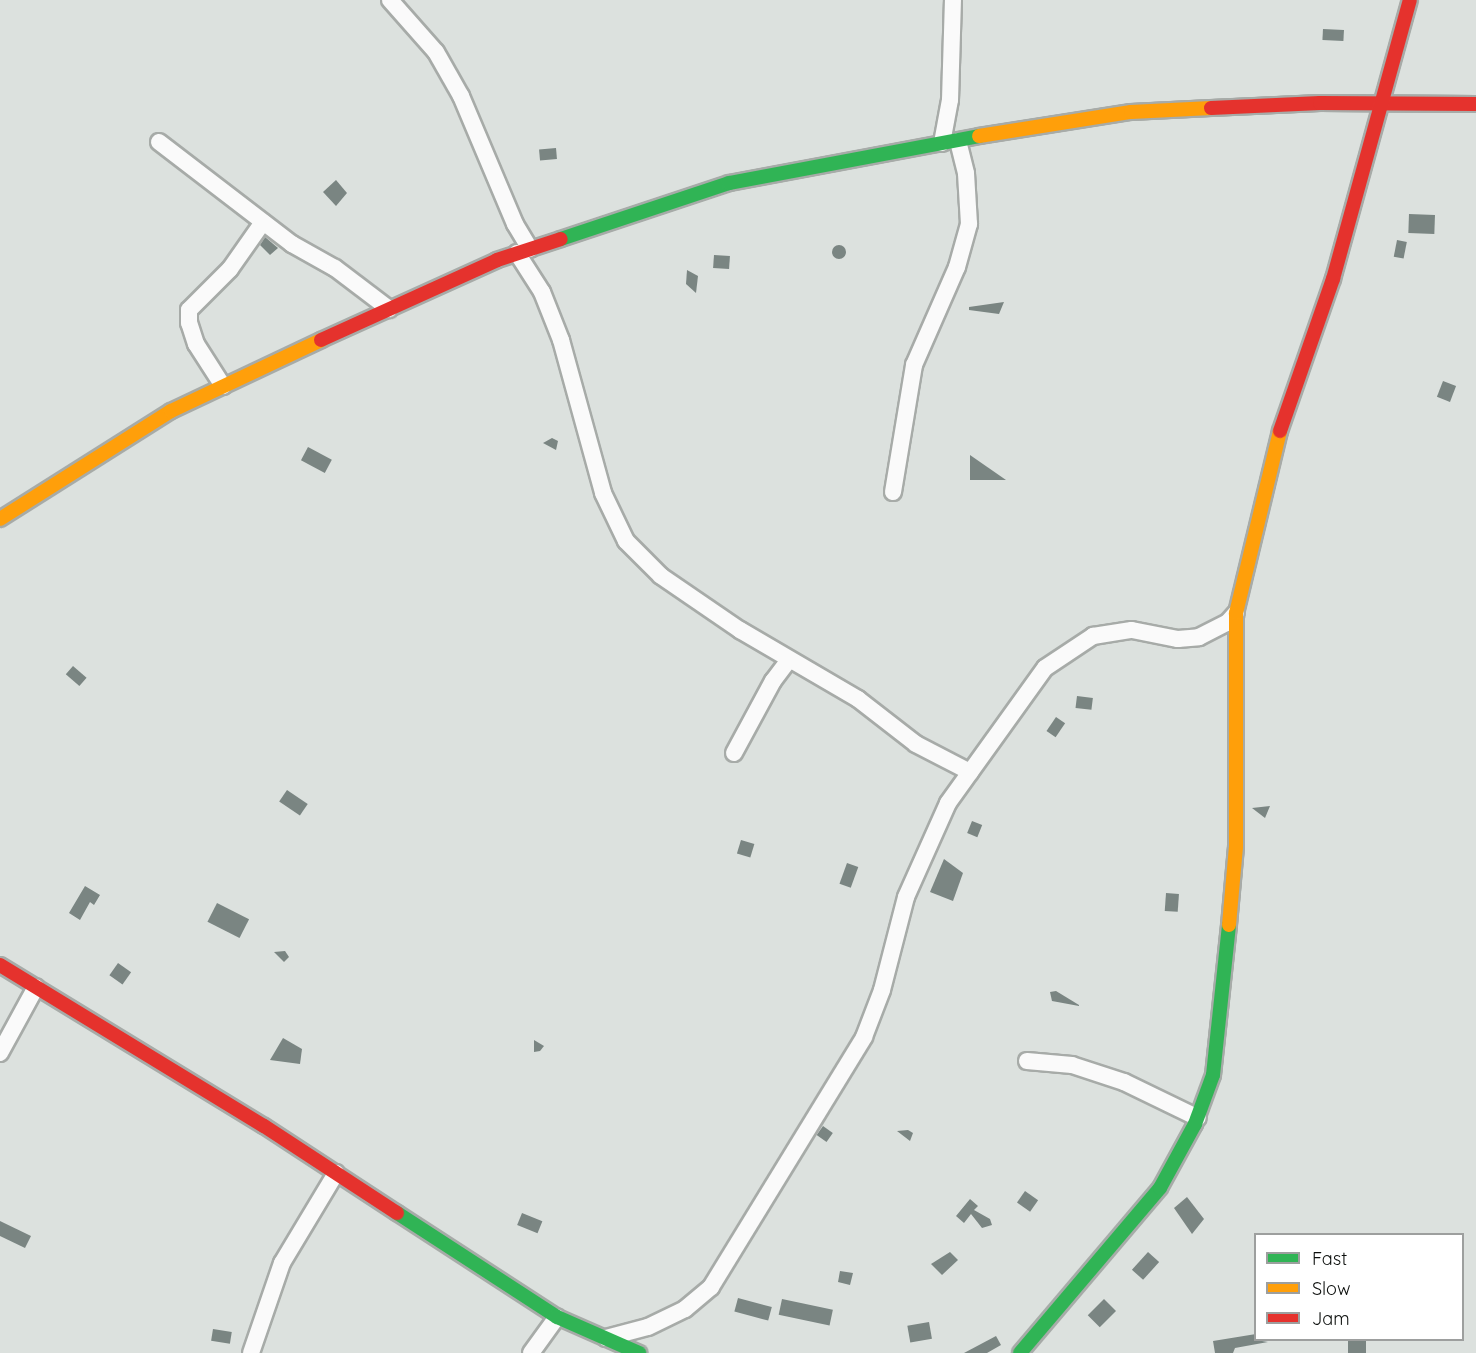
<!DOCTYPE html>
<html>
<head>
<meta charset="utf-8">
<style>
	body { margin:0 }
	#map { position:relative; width:1476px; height:1353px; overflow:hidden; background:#dce1de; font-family:Quicksand,sans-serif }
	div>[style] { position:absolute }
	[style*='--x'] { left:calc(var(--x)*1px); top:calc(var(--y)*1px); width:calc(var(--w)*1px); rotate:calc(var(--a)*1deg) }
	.building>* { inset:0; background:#7a8582; transform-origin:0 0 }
	.round { border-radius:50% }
	.roads { filter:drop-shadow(2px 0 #a7aba8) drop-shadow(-2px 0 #a7aba8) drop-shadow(0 2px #a7aba8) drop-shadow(0 -2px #a7aba8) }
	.street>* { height:16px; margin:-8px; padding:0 8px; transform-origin:8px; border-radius:8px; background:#fafafa }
	.fast>* { height:14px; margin:-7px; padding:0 7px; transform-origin:7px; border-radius:7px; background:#30b455 }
	.slow>* { height:14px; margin:-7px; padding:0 7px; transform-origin:7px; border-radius:7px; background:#ff9f0a }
	.jam>* { height:14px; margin:-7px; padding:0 7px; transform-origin:7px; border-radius:7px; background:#e5322d }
	span { translate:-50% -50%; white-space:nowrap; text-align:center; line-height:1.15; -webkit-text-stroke:6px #fff; paint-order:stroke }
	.legend { position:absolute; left:1254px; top:1233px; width:210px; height:108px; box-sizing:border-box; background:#fff; border:2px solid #9d9f9e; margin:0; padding:8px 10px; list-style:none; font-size:18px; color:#0b0e0c }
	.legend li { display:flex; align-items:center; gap:12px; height:30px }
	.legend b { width:30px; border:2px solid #9d9f9e }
</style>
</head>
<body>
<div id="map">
	<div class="building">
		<i style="left:1323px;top:29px;width:21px;height:11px;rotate:3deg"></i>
		<i style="left:556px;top:148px;width:11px;height:17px;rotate:85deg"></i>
		<i style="clip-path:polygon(336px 180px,347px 193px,336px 206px,323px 192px)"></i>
		<i style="left:1409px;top:214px;width:26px;height:19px;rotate:2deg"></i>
		<i style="clip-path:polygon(265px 237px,278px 248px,270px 255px,260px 245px)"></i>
		<i style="left:1397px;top:240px;width:10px;height:17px;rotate:11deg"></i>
		<i class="round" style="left:832px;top:245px;width:14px;height:14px"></i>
		<i style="left:714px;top:255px;width:16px;height:13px;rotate:4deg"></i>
		<i style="clip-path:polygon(687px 270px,698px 276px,696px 293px,686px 284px)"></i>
		<i style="clip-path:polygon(1004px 302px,999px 314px,969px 310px,969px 307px)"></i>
		<i style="left:1443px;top:381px;width:14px;height:17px;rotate:21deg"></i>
		<i style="clip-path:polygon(552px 438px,558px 441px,556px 450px,543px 443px)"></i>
		<i style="left:308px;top:447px;width:27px;height:15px;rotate:28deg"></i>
		<i style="clip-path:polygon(970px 455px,1006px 480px,970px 480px)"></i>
		<i style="left:73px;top:666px;width:18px;height:11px;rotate:41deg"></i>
		<i style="left:1077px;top:696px;width:16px;height:12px;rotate:7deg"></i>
		<i style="left:1056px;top:717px;width:11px;height:17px;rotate:34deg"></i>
		<i style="left:287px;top:790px;width:25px;height:14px;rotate:34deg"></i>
		<i style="clip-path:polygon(1270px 806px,1265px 818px,1252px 808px)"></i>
		<i style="left:972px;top:821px;width:11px;height:13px;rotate:22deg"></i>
		<i style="left:741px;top:840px;width:14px;height:14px;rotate:17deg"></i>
		<i style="clip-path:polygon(944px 859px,963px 873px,953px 901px,930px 892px)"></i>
		<i style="left:847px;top:863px;width:12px;height:22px;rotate:20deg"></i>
		<i style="clip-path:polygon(85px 886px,100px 895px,94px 905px,90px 902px,80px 920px,69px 913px)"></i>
		<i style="left:1166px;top:893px;width:13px;height:18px;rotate:4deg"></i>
		<i style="left:217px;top:903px;width:36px;height:21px;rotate:27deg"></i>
		<i style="clip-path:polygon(285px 951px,289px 957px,284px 962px,274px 952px)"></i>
		<i style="left:118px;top:963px;width:16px;height:15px;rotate:35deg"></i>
		<i style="clip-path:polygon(1056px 991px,1079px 1005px,1079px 1006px,1052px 1001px,1050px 992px)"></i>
		<i style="clip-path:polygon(283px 1038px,302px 1049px,300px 1064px,270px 1060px)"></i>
		<i style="clip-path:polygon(534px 1040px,544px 1046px,540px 1051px,534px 1052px)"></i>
		<i style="left:823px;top:1126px;width:12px;height:11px;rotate:35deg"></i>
		<i style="clip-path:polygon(908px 1130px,913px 1133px,910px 1141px,897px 1131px)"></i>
		<i style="left:1025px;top:1191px;width:16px;height:14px;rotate:35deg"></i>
		<i style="clip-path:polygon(1187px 1197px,1204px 1219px,1192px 1234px,1174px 1208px)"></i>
		<i style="clip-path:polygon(970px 1199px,978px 1206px,974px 1210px,990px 1219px,992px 1225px,982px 1228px,971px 1214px,964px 1223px,956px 1216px)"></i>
		<i style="left:522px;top:1213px;width:22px;height:13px;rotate:22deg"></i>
		<i style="clip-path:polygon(0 1221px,31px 1236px,25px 1248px,0 1236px)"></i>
		<i style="clip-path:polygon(950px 1252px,958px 1260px,942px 1275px,931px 1264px)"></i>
		<i style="left:1148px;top:1252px;width:15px;height:24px;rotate:42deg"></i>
		<i style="clip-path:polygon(840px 1271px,853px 1273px,850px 1285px,838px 1282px)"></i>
		<i style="left:738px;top:1298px;width:35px;height:14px;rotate:15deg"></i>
		<i style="left:782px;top:1299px;width:52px;height:16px;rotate:12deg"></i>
		<i style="left:1104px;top:1299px;width:17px;height:23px;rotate:45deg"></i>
		<i style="left:929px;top:1322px;width:17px;height:22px;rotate:80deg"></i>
		<i style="left:213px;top:1329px;width:19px;height:12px;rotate:9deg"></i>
		<i style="clip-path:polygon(1256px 1334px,1256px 1340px,1268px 1342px,1235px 1348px,1233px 1353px,1215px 1353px,1213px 1341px)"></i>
		<i style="clip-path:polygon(996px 1336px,1001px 1345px,987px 1353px,964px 1353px)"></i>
		<i style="left:1348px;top:1340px;width:18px;height:13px"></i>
	</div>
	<div class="roads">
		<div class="street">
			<i style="--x:390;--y:0;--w:69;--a:48.5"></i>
			<i style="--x:436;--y:52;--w:51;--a:60.4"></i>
			<i style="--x:461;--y:96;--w:139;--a:67.1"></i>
			<i style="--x:515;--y:224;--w:29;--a:59"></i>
			<i style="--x:159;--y:142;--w:168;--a:37.5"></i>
			<i style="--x:292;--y:244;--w:49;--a:29.2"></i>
			<i style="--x:335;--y:268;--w:68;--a:37.2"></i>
			<i style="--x:942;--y:143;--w:44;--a:-79.5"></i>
			<i style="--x:950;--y:100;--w:100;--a:-88.3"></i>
			<i style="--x:517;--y:253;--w:46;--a:57.3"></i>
			<i style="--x:542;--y:292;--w:52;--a:68.4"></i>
			<i style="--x:561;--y:340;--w:159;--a:74.6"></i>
			<i style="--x:603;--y:493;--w:53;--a:64.4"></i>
			<i style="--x:626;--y:541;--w:49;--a:45"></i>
			<i style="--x:661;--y:576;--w:96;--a:34.4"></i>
			<i style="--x:740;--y:630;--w:137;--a:30.3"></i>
			<i style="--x:858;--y:699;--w:73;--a:37.8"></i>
			<i style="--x:916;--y:744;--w:61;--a:27.4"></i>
			<i style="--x:223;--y:386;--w:50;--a:-122.7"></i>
			<i style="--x:196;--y:344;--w:22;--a:-108"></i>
			<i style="--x:189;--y:323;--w:13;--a:-90"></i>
			<i style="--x:189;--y:310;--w:58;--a:-45"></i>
			<i style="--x:230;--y:269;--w:57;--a:-54.9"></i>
			<i style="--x:893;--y:492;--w:129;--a:-80.6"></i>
			<i style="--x:914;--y:365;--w:107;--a:-66.3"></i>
			<i style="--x:957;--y:267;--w:45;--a:-74.4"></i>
			<i style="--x:969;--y:224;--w:51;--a:-93.4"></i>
			<i style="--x:966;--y:173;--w:33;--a:-104"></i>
			<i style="--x:734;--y:753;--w:82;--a:-61.6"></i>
			<i style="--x:773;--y:681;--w:26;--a:-53"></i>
			<i style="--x:0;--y:1053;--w:75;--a:-61.4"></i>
			<i style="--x:1027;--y:1061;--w:45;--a:5.1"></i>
			<i style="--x:1072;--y:1065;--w:55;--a:18.1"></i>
			<i style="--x:1124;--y:1082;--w:82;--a:25.9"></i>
			<i style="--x:606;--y:1338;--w:43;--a:-14.7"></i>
			<i style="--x:648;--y:1327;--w:41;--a:-25.9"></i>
			<i style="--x:685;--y:1309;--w:34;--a:-40"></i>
			<i style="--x:711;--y:1287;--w:293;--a:-58.5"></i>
			<i style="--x:864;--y:1037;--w:50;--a:-69"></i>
			<i style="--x:882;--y:990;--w:96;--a:-75.5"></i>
			<i style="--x:906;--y:897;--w:103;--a:-65.9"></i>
			<i style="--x:948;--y:803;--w:166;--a:-54.3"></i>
			<i style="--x:1045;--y:668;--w:58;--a:-33.7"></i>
			<i style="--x:1093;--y:636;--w:39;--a:-9"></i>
			<i style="--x:1132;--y:630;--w:47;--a:11.1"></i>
			<i style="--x:1178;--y:639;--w:21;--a:-5"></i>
			<i style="--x:1199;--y:637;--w:31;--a:-27"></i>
			<i style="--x:1227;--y:623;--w:13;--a:-48"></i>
			<i style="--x:251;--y:1353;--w:95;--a:-71"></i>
			<i style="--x:282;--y:1263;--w:105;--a:-59"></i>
			<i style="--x:531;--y:1353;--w:44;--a:-54.2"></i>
		</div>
		<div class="fast">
			<i style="--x:561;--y:239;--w:177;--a:-18.4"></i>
			<i style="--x:729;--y:183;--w:254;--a:-10.6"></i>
			<i style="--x:397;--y:1213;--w:191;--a:33"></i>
			<i style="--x:557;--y:1317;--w:90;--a:23.7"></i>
			<i style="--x:1020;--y:1353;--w:216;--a:-49.7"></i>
			<i style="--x:1160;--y:1188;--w:73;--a:-61.3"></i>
			<i style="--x:1195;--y:1124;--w:52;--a:-69.8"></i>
			<i style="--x:1213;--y:1075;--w:151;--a:-83.9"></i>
		</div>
		<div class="slow">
			<i style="--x:979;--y:136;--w:154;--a:-9"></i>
			<i style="--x:1131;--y:112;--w:80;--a:-2.9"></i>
			<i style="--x:0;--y:519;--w:202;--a:-32.3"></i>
			<i style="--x:171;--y:411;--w:166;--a:-25.3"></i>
			<i style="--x:1229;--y:925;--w:78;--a:-84.9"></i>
			<i style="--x:1236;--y:847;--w:234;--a:-90"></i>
			<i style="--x:1236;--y:613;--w:187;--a:-76.4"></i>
		</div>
		<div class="jam">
			<i style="--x:1211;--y:108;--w:109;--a:-2.6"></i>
			<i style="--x:1320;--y:103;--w:156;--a:0.4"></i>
			<i style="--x:321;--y:340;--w:193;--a:-24.4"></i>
			<i style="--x:497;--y:260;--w:67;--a:-18.2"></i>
			<i style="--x:1280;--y:431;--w:161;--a:-70.8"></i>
			<i style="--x:1333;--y:279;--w:289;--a:-74.6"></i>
			<i style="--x:0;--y:965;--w:309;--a:31.4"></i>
			<i style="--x:264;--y:1126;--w:159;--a:33.2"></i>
		</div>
	</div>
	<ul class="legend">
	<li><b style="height:8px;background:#30b455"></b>Fast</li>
	<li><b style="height:8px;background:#ff9f0a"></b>Slow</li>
	<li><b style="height:8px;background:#e5322d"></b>Jam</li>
	</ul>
</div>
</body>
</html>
